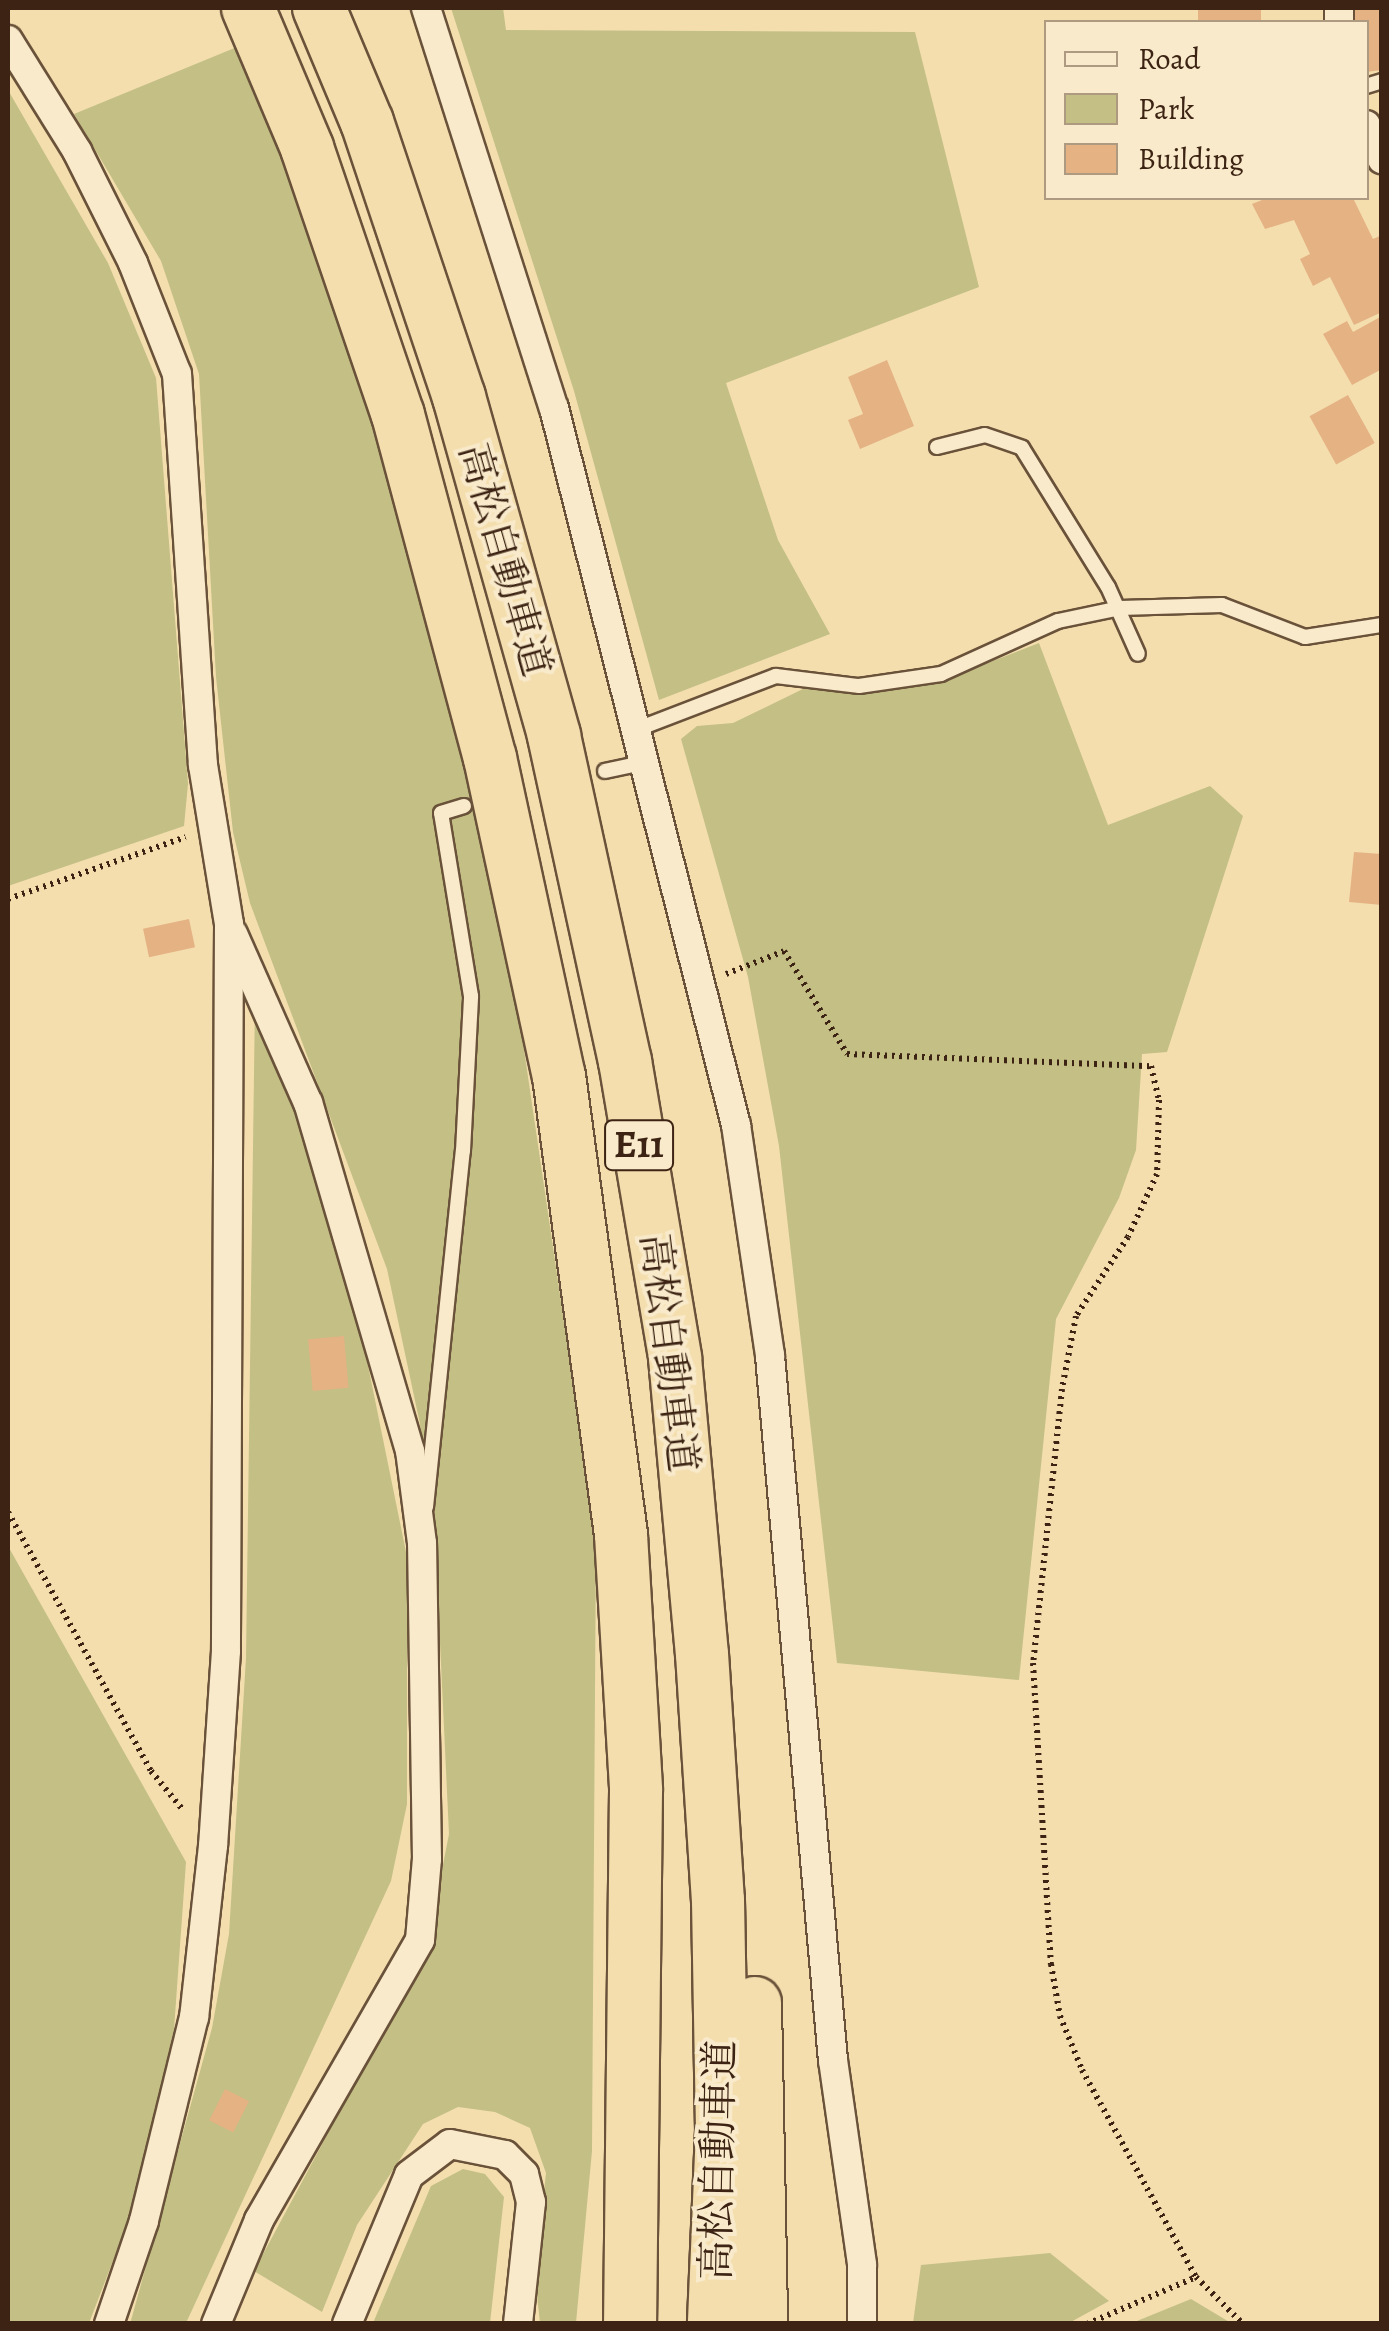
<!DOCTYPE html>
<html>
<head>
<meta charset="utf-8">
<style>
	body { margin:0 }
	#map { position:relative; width:1389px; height:2331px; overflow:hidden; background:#f4deae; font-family:Alegreya,"Noto Serif JP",serif }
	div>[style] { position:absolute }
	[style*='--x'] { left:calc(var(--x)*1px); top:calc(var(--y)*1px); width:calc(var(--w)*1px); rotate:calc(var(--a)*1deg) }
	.green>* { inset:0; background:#c3bf85 }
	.building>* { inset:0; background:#e5b284; transform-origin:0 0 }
	.path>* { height:6px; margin-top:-3px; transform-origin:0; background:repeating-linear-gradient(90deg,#3c2313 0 2.5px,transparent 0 7.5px) }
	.roads { filter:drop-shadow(2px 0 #6a523a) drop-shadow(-2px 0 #6a523a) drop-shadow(0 2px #6a523a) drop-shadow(0 -2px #6a523a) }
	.service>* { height:14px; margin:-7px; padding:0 7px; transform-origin:7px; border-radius:7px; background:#f8eaca }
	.minor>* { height:28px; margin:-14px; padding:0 14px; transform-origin:14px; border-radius:14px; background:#f8eaca }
	.motorway>* { height:52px; margin:-26px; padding:0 26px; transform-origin:26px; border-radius:26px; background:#f4deae }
	span { translate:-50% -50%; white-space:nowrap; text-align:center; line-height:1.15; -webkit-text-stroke:8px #f8eaca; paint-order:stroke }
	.shield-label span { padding:2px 8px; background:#f8eaca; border:2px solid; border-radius:8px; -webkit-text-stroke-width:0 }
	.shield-label { font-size:38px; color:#3c2313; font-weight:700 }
	.street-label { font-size:40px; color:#3c2313 }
	.frame { position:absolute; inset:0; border:10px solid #3c2313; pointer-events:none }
	.legend { position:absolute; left:1044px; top:20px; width:325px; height:180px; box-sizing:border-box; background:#f8eaca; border:2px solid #ad9a81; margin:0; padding:12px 18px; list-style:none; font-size:30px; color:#3c2313 }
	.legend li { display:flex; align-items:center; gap:20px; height:50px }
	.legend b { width:50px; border:2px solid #ad9a81 }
</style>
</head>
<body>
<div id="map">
	<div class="green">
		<i style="clip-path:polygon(451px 8px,503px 8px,506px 30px,915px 32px,979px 287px,726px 383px,778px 540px,830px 634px,659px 700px,574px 391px)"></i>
		<i style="clip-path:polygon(254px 40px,304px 158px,459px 721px,505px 920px,596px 1540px,592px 2151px,576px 2323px,540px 2323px,535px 2275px,546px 2173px,530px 2128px,495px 2112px,458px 2107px,423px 2124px,357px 2225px,322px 2312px,254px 2271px,426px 1951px,449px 1834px,437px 1579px,420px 1424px,387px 1269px,250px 903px,233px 832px,216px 677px,199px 374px,161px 261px,74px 114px)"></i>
		<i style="clip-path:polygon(8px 90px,108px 263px,156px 378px,188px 784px,184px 826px,8px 886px)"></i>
		<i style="clip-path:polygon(1039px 643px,1108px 825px,1210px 786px,1243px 816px,1167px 1052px,1142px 1054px,1136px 1150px,1119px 1198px,1056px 1319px,1019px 1680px,837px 1663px,779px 1146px,748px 977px,681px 739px,697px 726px,733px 723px,807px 687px,862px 693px,939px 682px)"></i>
		<i style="clip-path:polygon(255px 1000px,340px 1228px,407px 1557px,407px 1804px,391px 1881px,186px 2323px,130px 2324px,212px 2028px,229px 1934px,246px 1658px)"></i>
		<i style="clip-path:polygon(8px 1546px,186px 1862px,174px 2029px,133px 2209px,89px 2323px,8px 2323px)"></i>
		<i style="clip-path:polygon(463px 2169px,485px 2174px,504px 2197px,490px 2323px,373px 2323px,431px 2186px)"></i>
		<i style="clip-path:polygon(1050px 2253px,1109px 2301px,1069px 2323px,913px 2323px,921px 2265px)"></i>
		<i style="clip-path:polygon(1191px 2299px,1231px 2323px,1132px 2323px)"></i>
	</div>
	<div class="building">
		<i style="left:1198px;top:8px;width:63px;height:14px"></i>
		<i style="clip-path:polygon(1348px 8px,1382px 8px,1382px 70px,1366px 72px,1366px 22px,1350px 22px)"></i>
		<i style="clip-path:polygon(1267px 198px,1353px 198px,1373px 239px,1382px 235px,1382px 312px,1354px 325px,1330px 277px,1313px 286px,1300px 259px,1310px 254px,1294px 220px,1265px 229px,1252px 204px)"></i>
		<i style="clip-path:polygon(1382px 316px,1382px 369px,1352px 385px,1323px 334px,1347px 321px,1353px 332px)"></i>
		<i style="clip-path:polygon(887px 360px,914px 426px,860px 449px,848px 420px,863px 414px,848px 377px)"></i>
		<i style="left:1348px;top:395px;width:55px;height:44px;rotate:61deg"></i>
		<i style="clip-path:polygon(1354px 852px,1382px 854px,1382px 905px,1349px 902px)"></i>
		<i style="left:189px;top:919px;width:29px;height:47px;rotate:78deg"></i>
		<i style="left:344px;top:1336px;width:52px;height:36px;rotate:85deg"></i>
		<i style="left:225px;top:2089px;width:27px;height:35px;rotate:27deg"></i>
	</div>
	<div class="path">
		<i style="--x:8;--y:899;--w:188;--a:-19.2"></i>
		<i style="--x:726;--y:974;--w:62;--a:-21.6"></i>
		<i style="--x:784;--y:951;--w:121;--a:58.5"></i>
		<i style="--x:847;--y:1054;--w:304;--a:2.3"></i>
		<i style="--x:1151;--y:1066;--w:35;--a:77"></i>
		<i style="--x:1159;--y:1100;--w:74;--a:91.5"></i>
		<i style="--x:1157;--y:1174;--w:69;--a:114.7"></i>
		<i style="--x:1128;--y:1237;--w:95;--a:123.4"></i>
		<i style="--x:1076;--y:1316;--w:74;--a:100.9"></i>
		<i style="--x:1062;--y:1389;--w:276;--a:96"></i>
		<i style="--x:1033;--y:1663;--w:302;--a:86.6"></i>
		<i style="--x:1051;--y:1964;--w:53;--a:80.2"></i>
		<i style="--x:1060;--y:2016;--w:58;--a:67.8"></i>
		<i style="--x:1082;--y:2070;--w:236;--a:61.2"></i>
		<i style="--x:1196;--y:2277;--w:66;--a:45"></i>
		<i style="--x:8;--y:1512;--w:296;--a:61.1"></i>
		<i style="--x:151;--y:1771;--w:50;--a:50.6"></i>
		<i style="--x:1087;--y:2324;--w:119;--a:-23.3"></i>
	</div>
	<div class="roads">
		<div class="service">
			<i style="--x:1366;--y:86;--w:17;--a:-17"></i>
			<i style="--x:937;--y:447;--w:49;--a:-14"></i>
			<i style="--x:985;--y:435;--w:39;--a:19"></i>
			<i style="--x:1022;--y:448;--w:163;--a:58.3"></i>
			<i style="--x:1108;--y:587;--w:73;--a:65.9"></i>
			<i style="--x:635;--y:730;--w:151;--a:-21"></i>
			<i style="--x:776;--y:676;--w:84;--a:6.9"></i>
			<i style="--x:859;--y:686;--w:83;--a:-8.3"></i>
			<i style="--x:941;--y:674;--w:128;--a:-24.4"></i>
			<i style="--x:1058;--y:621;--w:63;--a:-11.8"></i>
			<i style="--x:1120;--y:608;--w:102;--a:-1.7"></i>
			<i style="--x:1222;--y:605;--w:89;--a:21.1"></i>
			<i style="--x:1305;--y:637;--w:78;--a:-8.9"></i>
			<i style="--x:605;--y:771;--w:39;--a:-12"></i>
			<i style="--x:426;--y:1507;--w:358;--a:-84.1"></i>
			<i style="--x:463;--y:1151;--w:155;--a:-87"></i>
			<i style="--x:471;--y:996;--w:185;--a:-99.3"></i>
			<i style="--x:441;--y:813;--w:24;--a:-17"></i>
		</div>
		<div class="minor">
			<i style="--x:426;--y:8;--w:420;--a:72.3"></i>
			<i style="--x:554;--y:408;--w:740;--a:75.76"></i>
			<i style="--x:736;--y:1125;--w:233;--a:81.6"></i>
			<i style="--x:770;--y:1356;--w:707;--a:84.89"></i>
			<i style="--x:833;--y:2060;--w:207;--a:81.9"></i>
			<i style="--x:862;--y:2265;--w:59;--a:90"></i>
			<i style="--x:1339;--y:22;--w:14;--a:-90"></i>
			<i style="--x:8;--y:40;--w:131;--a:58.1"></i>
			<i style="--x:77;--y:151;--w:125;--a:63.4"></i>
			<i style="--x:133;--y:263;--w:119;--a:68.4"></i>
			<i style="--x:177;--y:374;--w:392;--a:86.2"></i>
			<i style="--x:203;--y:765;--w:161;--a:80.7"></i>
			<i style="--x:229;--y:924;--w:727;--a:90.24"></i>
			<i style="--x:226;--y:1651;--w:195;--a:93.8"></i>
			<i style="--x:213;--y:1846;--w:172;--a:96.3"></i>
			<i style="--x:194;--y:2017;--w:210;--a:103.8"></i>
			<i style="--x:144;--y:2221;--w:109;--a:108.8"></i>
			<i style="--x:1366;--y:125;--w:38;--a:65"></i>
			<i style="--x:216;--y:2324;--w:113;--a:-67.5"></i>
			<i style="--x:259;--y:2220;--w:323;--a:-60.1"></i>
			<i style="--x:420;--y:1940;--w:81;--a:-85.1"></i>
			<i style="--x:427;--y:1859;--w:316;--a:-90.9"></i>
			<i style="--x:422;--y:1543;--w:93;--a:-97.4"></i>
			<i style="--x:410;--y:1451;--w:363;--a:-106.3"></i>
			<i style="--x:308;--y:1103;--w:185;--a:-113.9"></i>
			<i style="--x:347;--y:2324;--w:161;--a:-67.4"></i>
			<i style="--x:409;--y:2175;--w:51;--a:-37.1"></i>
			<i style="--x:450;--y:2144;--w:56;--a:11.3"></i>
			<i style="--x:505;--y:2155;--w:27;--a:45"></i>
			<i style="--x:524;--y:2174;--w:29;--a:76"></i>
			<i style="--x:531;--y:2202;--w:123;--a:96.1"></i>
		</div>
		<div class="motorway">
			<i style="--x:248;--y:8;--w:152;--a:67.1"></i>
			<i style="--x:307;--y:148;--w:282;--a:71.2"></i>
			<i style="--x:398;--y:415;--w:355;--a:75"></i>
			<i style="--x:490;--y:758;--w:325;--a:77.8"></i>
			<i style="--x:559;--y:1076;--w:463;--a:82.3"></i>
			<i style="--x:621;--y:1535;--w:256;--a:86.6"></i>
			<i style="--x:636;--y:1791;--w:533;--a:90.64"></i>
			<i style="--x:319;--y:8;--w:124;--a:67.2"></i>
			<i style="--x:367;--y:122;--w:290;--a:71.5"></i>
			<i style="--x:459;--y:397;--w:352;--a:74.3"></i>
			<i style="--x:554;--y:736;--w:333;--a:77.7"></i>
			<i style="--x:625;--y:1061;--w:301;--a:80.4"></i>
			<i style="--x:675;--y:1358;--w:297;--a:84.8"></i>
			<i style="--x:702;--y:1654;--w:247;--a:86.3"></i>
			<i style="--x:718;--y:1900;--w:230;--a:89"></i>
			<i style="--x:722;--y:2130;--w:194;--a:92.4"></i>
			<i style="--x:755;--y:2003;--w:321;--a:88.9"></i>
		</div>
	</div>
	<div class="shield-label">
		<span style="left:639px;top:1145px">E11</span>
	</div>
	<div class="street-label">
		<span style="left:505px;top:560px;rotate:74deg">高松自動車道</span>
		<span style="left:669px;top:1353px;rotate:83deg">高松自動車道</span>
		<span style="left:718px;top:2160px;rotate:-89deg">高松自動車道</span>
	</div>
	<div class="frame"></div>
	<ul class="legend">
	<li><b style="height:12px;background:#f8eaca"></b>Road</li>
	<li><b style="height:28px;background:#c3bf85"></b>Park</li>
	<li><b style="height:28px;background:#e5b284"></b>Building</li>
	</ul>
</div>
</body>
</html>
